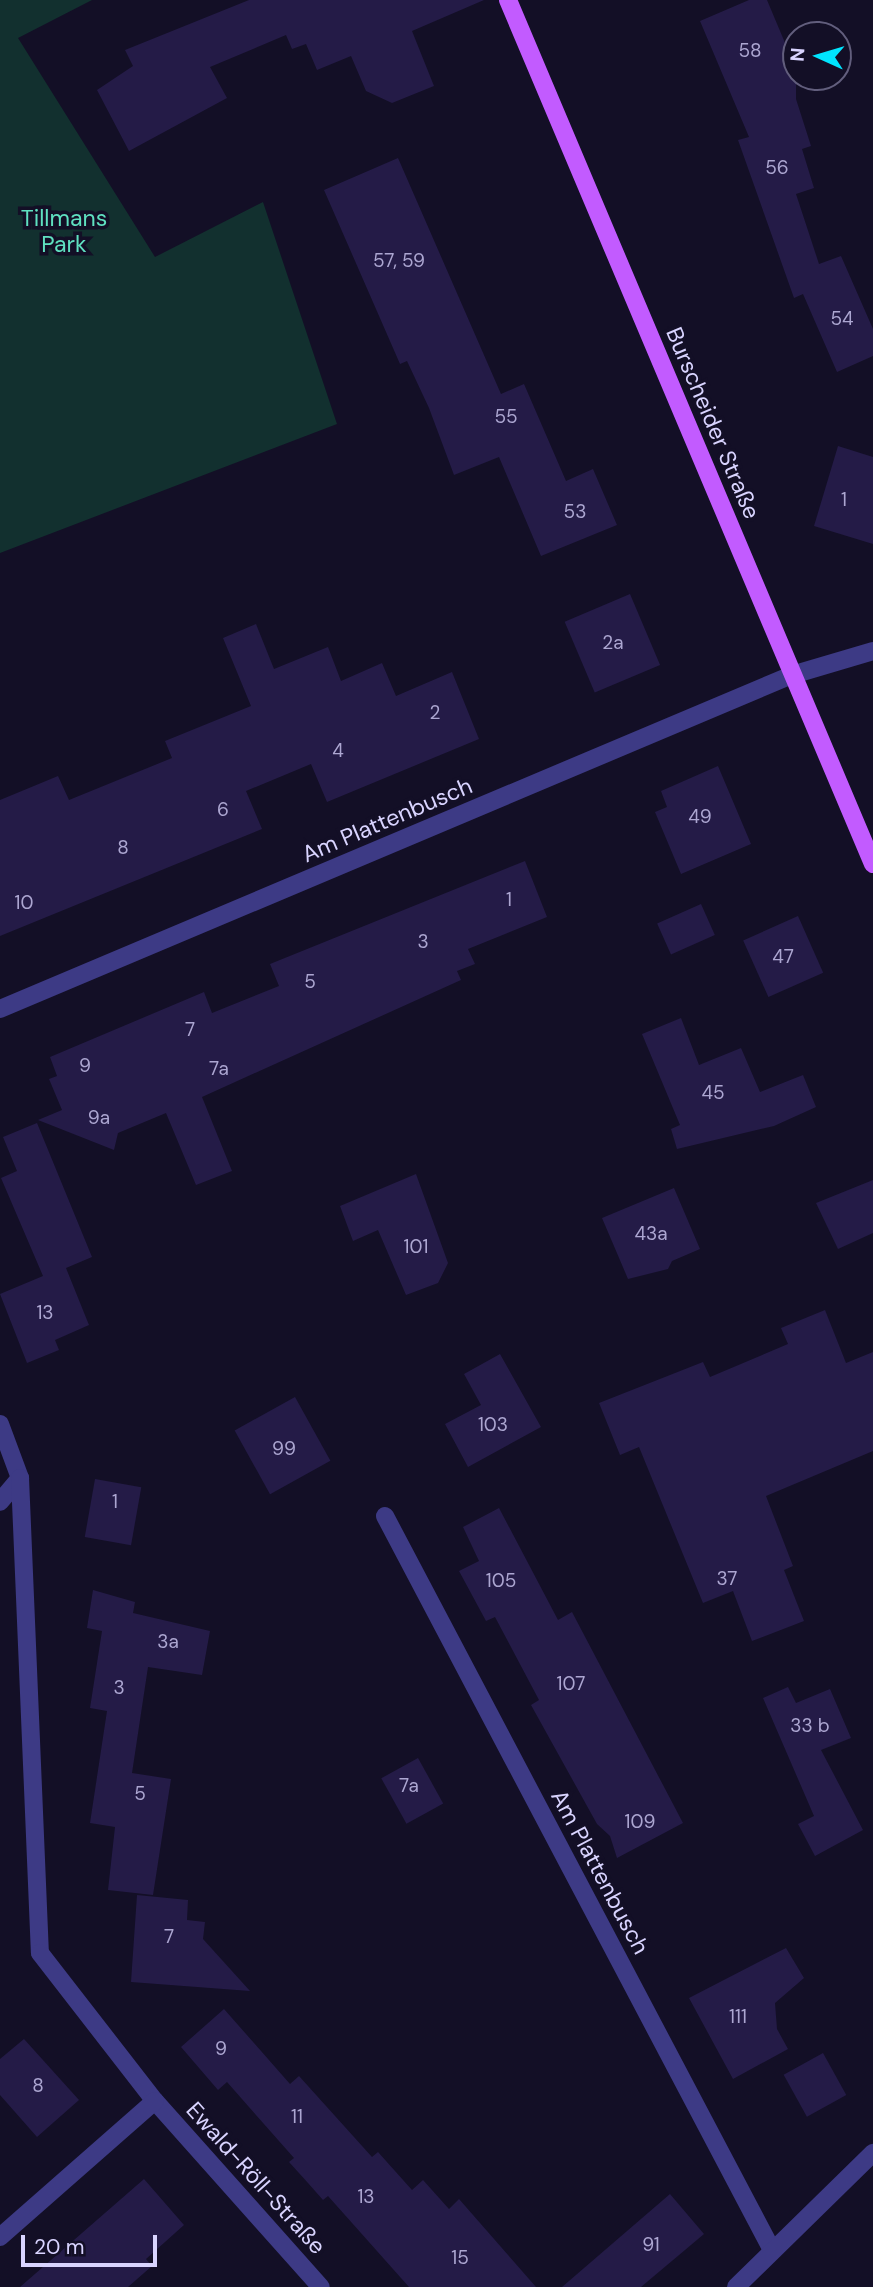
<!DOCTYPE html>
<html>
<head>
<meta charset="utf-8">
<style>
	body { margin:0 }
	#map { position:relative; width:873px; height:2287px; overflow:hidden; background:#130f26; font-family:"DM Sans",sans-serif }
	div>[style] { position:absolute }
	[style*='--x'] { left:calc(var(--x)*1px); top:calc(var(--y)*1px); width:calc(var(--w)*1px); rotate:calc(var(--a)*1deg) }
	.green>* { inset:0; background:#12302f }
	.building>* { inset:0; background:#241b47; transform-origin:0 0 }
	.minor>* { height:18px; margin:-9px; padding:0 9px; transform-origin:9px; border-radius:9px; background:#3d3a85 }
	.major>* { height:18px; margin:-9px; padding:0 9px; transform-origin:9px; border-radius:9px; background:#c25bff }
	span { translate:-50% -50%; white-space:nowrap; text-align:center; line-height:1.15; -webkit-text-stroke:7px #130f26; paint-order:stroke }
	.number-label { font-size:19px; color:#aca6d1 }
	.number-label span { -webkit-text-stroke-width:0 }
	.park-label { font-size:23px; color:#5fe0c0 }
	.street-label { font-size:23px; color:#d9d4ff }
	.north { position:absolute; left:782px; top:21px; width:70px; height:70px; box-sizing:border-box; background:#130f26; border:2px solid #625e7d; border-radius:50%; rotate:274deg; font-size:19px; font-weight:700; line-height:28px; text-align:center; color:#d9d4ff }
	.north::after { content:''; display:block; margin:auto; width:24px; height:32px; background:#00e5ff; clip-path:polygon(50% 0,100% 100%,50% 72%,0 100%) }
	.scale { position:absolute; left:21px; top:2235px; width:136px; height:32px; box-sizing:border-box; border:4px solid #d9d4ff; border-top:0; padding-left:9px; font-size:21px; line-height:24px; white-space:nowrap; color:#d9d4ff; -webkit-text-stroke:5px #130f26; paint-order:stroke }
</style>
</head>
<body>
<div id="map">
	<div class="green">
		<i style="clip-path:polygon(0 0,92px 0,18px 38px,155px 257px,263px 202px,337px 424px,0 553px)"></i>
	</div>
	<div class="building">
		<i style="clip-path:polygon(249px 0,484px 0,412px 31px,434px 86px,392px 103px,366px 91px,351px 56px,317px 70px,306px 44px,292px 49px,286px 35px,210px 67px,227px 98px,129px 151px,97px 90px,133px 66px,125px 50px)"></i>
		<i style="clip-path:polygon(749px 0,767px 0,796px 69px,796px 99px,811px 146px,802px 149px,814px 188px,796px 194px,819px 264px,841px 256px,873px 329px,873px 356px,837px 372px,803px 294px,794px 298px,738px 140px,749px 137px,700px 21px)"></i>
		<i style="clip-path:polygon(398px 158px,501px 394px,524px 384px,566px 481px,593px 469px,617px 525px,541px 556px,499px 457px,454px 475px,429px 408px,407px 361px,400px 364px,324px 190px)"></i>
		<i style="clip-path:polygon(838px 446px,873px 457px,873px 544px,814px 526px)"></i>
		<i style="left:630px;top:594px;width:77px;height:71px;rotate:67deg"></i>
		<i style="clip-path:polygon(256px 624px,274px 669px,328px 647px,341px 681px,382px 663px,396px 696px,452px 672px,479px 739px,327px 802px,311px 764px,246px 791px,262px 829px,0 936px,0 800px,58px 776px,69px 800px,172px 758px,165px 741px,251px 706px,223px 638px)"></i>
		<i style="clip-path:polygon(718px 766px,751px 844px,681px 874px,655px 812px,667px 807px,661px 791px)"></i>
		<i style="clip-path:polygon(525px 861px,547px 917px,468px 949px,475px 964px,457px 971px,461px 980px,202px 1097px,232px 1171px,196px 1185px,166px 1113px,118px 1133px,114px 1150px,38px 1120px,62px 1110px,49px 1079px,57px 1076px,50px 1057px,204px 992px,212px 1013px,279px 986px,270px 964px)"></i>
		<i style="left:701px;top:904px;width:34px;height:48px;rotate:66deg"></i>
		<i style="left:798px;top:916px;width:62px;height:60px;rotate:66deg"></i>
		<i style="clip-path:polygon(681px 1018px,699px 1065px,741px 1048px,760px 1092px,803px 1075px,816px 1107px,774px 1126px,677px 1149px,671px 1129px,680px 1125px,642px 1034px)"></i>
		<i style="clip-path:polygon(37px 1123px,92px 1257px,66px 1268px,89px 1325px,55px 1340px,59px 1350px,27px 1363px,0 1294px,43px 1276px,1px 1178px,17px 1171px,3px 1137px)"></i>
		<i style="clip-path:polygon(416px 1174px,448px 1263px,438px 1283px,406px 1295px,378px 1230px,353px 1241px,340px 1206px)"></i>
		<i style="clip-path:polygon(873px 1180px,873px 1233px,838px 1249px,816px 1203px)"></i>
		<i style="clip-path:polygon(674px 1188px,700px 1249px,672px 1261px,668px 1269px,628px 1279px,602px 1218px)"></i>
		<i style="clip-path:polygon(825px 1310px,846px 1363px,873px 1352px,873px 1451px,766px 1496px,793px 1566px,784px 1570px,804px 1621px,752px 1641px,733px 1591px,703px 1603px,639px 1447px,620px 1455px,599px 1403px,703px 1362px,710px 1377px,788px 1344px,781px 1328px)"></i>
		<i style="clip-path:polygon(500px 1354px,541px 1427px,468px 1467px,445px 1424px,481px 1405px,464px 1374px)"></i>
		<i style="left:295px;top:1397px;width:73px;height:69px;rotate:61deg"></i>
		<i style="left:95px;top:1479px;width:47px;height:59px;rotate:10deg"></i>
		<i style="clip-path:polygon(499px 1508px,558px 1620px,572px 1612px,683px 1823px,617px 1858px,610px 1836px,597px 1824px,531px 1705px,539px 1700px,495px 1617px,486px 1621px,459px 1571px,479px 1561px,463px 1527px)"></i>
		<i style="clip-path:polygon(93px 1590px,135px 1602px,133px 1613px,210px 1631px,202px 1675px,148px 1667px,132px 1773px,171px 1779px,153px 1895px,108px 1890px,115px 1827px,90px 1823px,107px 1711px,90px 1708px,102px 1631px,87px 1628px)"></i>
		<i style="clip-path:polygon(788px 1687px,796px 1703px,830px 1689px,851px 1738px,821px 1750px,863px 1830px,815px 1856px,798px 1824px,814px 1816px,763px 1698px)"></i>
		<i style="left:418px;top:1758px;width:52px;height:42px;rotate:61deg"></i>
		<i style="clip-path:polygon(137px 1895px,188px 1900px,187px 1920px,205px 1922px,203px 1939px,250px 1991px,131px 1982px)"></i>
		<i style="clip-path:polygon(786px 1948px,804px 1978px,775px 2003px,777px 2029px,788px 2049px,733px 2079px,689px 1998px)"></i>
		<i style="clip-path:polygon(224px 2009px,290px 2084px,299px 2076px,372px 2157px,378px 2152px,412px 2190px,423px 2180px,449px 2209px,459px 2199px,536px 2287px,409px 2287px,328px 2196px,323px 2200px,308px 2183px,289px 2162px,294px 2158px,227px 2082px,218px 2090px,181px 2047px)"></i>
		<i style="clip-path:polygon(24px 2039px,79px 2100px,37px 2137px,0 2095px,0 2059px)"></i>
		<i style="left:823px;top:2053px;width:48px;height:45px;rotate:61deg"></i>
		<i style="clip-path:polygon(144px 2179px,184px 2225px,146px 2259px,152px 2266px,128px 2287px,20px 2287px)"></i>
		<i style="clip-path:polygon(670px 2194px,704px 2234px,641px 2287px,562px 2287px)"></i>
	</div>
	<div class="minor">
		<i style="--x:0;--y:1009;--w:860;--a:-22.87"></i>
		<i style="--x:792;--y:675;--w:84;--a:-16.5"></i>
		<i style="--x:0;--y:1424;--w:58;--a:69.7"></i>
		<i style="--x:20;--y:1478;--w:31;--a:130"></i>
		<i style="--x:20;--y:1478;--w:475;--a:87.6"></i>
		<i style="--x:40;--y:1953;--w:187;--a:52.2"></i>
		<i style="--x:155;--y:2101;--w:249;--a:48.3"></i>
		<i style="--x:385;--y:1516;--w:830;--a:62.2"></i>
		<i style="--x:0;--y:2237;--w:206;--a:-41.3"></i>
		<i style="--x:736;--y:2287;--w:192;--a:-44.4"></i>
	</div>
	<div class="major">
		<i style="--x:508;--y:0;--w:938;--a:67.1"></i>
	</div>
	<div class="number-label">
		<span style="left:750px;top:51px">58</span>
		<span style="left:777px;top:168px">56</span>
		<span style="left:399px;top:261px">57, 59</span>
		<span style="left:842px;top:319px">54</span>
		<span style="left:506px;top:417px">55</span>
		<span style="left:844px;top:500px">1</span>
		<span style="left:575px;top:512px">53</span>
		<span style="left:613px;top:643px">2a</span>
		<span style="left:435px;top:713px">2</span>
		<span style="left:338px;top:751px">4</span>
		<span style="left:223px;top:810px">6</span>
		<span style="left:700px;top:817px">49</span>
		<span style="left:123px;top:848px">8</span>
		<span style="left:509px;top:900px">1</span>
		<span style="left:24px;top:903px">10</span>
		<span style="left:423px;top:942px">3</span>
		<span style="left:783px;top:957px">47</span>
		<span style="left:310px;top:982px">5</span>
		<span style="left:190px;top:1030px">7</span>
		<span style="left:85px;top:1066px">9</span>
		<span style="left:219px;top:1069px">7a</span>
		<span style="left:713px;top:1093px">45</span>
		<span style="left:99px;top:1118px">9a</span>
		<span style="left:651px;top:1234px">43a</span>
		<span style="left:416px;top:1247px">101</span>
		<span style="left:45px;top:1313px">13</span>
		<span style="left:493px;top:1425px">103</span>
		<span style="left:284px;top:1449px">99</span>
		<span style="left:115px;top:1502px">1</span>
		<span style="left:727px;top:1579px">37</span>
		<span style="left:501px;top:1581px">105</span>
		<span style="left:168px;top:1642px">3a</span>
		<span style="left:571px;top:1684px">107</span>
		<span style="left:119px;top:1688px">3</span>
		<span style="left:810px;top:1726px">33 b</span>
		<span style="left:409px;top:1786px">7a</span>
		<span style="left:140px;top:1794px">5</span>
		<span style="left:640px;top:1822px">109</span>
		<span style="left:169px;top:1937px">7</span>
		<span style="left:738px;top:2017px">111</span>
		<span style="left:221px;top:2049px">9</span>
		<span style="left:38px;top:2086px">8</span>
		<span style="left:297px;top:2117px">11</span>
		<span style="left:366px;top:2197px">13</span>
		<span style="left:651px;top:2245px">91</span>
		<span style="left:460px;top:2258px">15</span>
	</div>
	<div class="park-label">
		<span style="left:64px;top:231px">Tillmans<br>Park</span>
	</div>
	<div class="street-label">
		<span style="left:713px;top:423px;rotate:67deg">Burscheider Straße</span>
		<span style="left:387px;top:820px;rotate:-23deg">Am Plattenbusch</span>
		<span style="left:600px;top:1872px;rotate:62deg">Am Plattenbusch</span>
		<span style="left:256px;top:2178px;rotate:48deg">Ewald-Röll-Straße</span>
	</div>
	<div class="north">N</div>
	<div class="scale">20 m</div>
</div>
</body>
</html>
